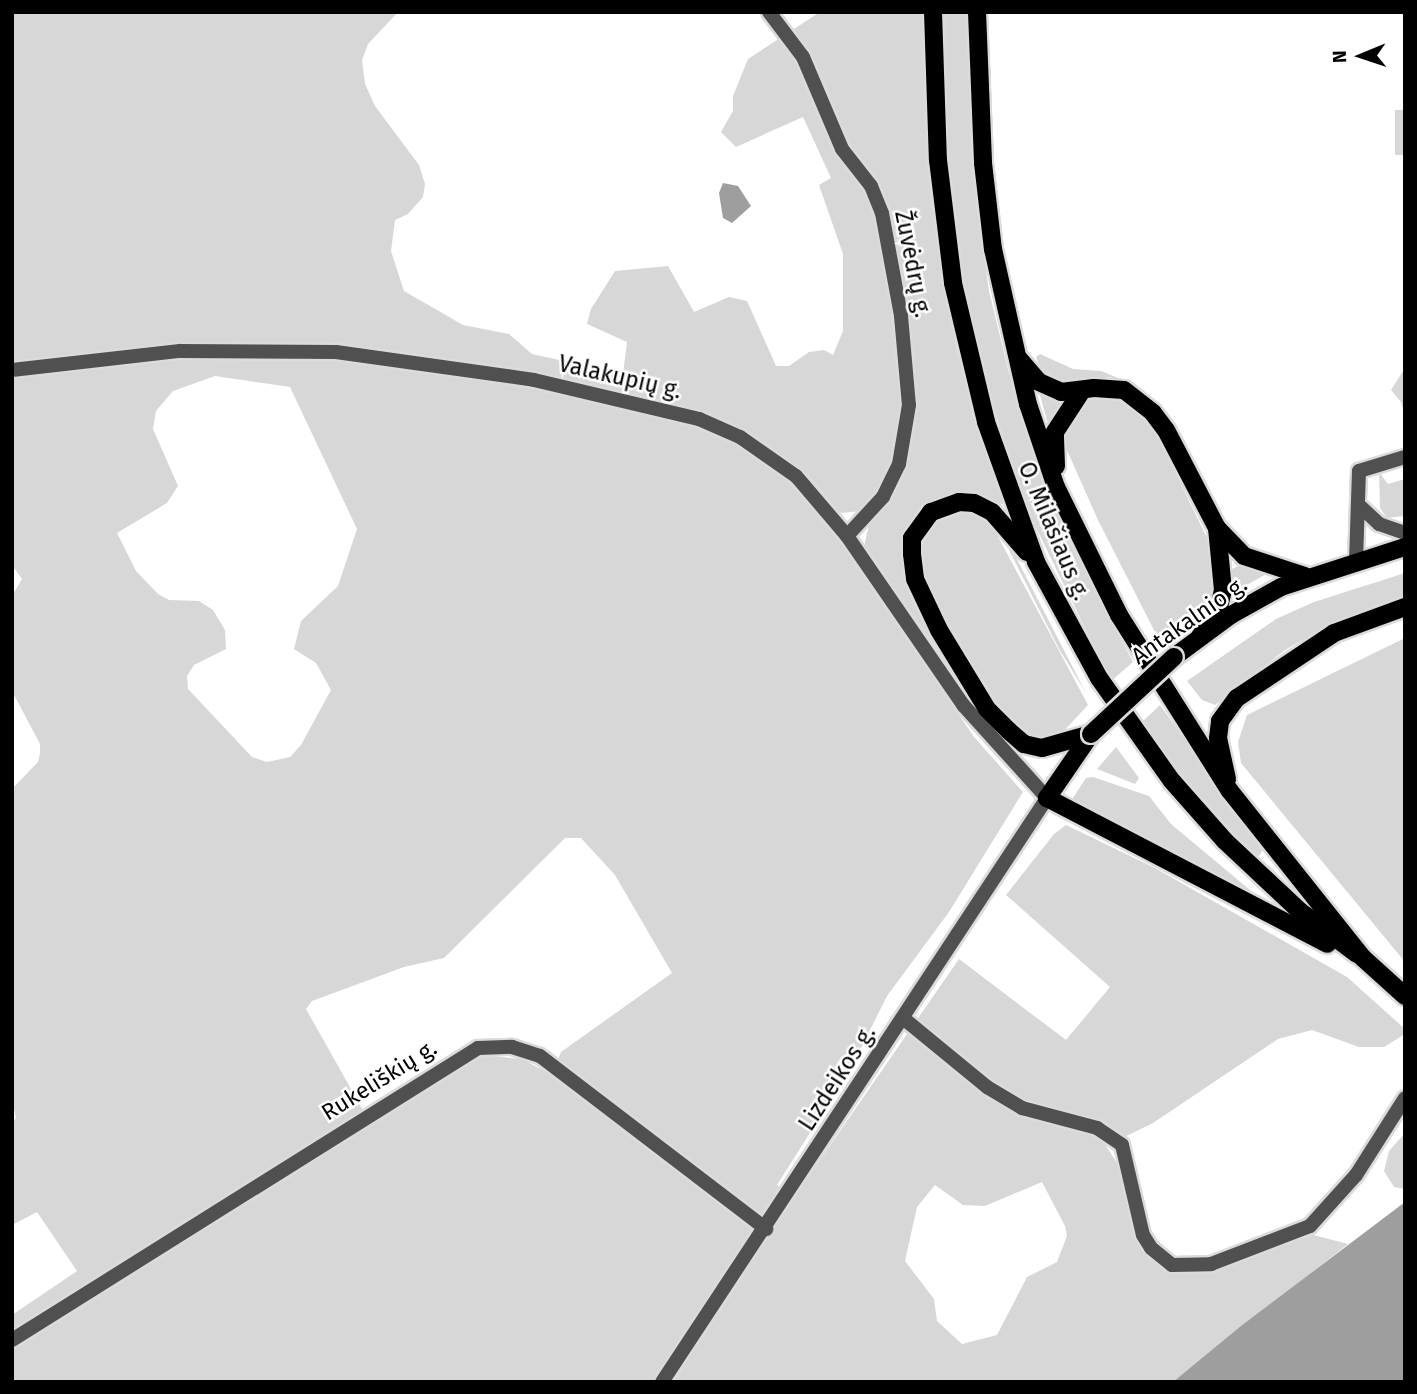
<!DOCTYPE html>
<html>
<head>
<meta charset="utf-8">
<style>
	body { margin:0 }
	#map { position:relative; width:1417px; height:1394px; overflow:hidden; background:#fff; font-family:"Fira Sans",sans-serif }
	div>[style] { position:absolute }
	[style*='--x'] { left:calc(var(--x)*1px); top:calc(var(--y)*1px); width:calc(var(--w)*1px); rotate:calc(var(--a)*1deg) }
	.green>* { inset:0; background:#d7d7d7; transform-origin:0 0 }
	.water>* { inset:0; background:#9e9e9e }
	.roads { filter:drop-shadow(2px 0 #dbdbdb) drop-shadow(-2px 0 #dbdbdb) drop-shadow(0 2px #dbdbdb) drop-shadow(0 -2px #dbdbdb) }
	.minor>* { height:14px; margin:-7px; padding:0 7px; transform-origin:7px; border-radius:7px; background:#505050 }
	.primary>* { height:18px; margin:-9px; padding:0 9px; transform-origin:9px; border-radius:9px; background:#000 }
	.bridges { filter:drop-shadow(2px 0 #dbdbdb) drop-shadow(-2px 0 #dbdbdb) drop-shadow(0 2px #dbdbdb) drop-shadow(0 -2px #dbdbdb) }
	.primary-bridge>* { height:18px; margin:-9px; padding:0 9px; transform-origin:9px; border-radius:9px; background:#000 }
	span { translate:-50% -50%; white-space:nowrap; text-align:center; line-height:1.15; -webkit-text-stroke:5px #fff; paint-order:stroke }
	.street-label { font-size:23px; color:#000 }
	.frame { position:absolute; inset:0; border:14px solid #000; pointer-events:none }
	.north { position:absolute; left:1326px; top:21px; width:70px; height:70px; -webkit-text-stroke:5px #fff; paint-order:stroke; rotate:268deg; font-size:19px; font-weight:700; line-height:28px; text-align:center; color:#000 }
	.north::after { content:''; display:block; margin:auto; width:24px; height:32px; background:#000; clip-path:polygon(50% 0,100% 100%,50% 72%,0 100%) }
</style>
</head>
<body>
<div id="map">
	<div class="green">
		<i style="clip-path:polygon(evenodd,12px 12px,398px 12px,368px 44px,362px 60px,365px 84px,375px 106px,419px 165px,425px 184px,423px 197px,408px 214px,395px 220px,391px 251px,404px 291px,463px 325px,509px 334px,532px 354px,623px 374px,627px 342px,587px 324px,591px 309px,615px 271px,668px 266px,694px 312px,729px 297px,747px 301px,776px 366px,789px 366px,809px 352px,824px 350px,833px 355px,843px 331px,843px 254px,819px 185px,831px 178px,803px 117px,736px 147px,721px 132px,733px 111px,733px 96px,748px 59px,820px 12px,925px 12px,927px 139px,938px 249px,957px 350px,1004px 505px,977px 495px,947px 496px,917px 516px,906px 531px,904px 572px,948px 665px,864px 546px,869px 525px,900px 481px,910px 453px,917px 403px,904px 403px,902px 440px,880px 496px,863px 511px,840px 513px,808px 475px,792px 485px,832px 530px,974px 737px,1023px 792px,949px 912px,887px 996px,851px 1068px,777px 1185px,795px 1196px,959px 959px,1066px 1040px,1110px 987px,1006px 895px,1054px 834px,1066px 825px,1155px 868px,1347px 977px,1405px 1029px,1405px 1034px,1384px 1047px,1359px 1047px,1312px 1030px,1278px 1039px,1153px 1123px,1106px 1146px,1119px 1166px,1140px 1247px,1159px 1265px,1179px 1270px,1210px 1268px,1252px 1257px,1306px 1233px,1348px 1244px,1173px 1382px,12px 1382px,12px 1315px,77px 1271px,37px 1212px,12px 1225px,12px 1124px,16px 1118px,12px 1099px,12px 789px,38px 762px,40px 753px,40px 744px,12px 691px,12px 596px,22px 579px,12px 565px,12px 12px,215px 376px,290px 387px,357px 529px,338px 586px,301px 621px,294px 649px,316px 663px,331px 690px,301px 745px,290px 757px,267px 762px,252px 757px,188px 689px,187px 676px,194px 665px,226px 649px,225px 630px,213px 610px,199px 601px,169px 600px,158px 594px,136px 571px,117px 533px,167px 503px,178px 486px,153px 429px,156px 411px,173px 391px,215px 376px,12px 12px,565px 838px,581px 838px,615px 875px,672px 973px,561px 1052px,552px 1075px,522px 1059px,480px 1055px,369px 1121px,306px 1009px,312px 1001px,404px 967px,444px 958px,565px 838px,12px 12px,1042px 1182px,1065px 1226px,1067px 1236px,1057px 1262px,1027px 1277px,997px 1335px,962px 1344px,937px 1321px,934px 1299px,905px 1261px,917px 1207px,935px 1185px,963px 1205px,985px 1206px,1042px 1182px)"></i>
		<i style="clip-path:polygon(942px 12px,967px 12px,977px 210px,989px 291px,1009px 373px,1065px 533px,1133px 662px,1111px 681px,1022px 499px,979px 359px,954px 238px,944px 130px)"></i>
		<i style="left:1395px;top:110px;width:10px;height:45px"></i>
		<i style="clip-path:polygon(1040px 354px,1073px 369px,1101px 371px,1128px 382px,1108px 377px,1072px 386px,1044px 378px,1036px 357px)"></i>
		<i style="clip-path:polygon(1405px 368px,1405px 416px,1401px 402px,1391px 390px)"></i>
		<i style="clip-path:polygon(1039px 392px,1065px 399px,1051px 424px,1048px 424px)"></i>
		<i style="clip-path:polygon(1094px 396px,1128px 402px,1153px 427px,1211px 546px,1217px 575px,1209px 601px,1159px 640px,1098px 520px,1066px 448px,1066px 431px,1061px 429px,1082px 402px)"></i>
		<i style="clip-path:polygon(1379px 472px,1388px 484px,1405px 479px,1405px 516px,1387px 518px,1380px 508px)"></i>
		<i style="clip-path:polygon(966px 511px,988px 518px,1088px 705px,1061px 734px,1039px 740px,1020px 728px,997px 703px,933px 600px,924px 577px,920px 546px,934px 523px)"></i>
		<i style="clip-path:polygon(995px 522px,1002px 530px,1086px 693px,1059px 649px)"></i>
		<i style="clip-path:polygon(1244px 563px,1270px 572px,1227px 596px,1230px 570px)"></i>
		<i style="clip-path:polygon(1405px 573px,1405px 596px,1331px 624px,1285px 650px,1215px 705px,1202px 700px,1187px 681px,1276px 619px,1314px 602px)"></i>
		<i style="clip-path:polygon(1405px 638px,1405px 962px,1241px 763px,1238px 742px,1247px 715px)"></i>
		<i style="clip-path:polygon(1160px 705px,1263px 849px,1258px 858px,1205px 804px,1141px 723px)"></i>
		<i style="clip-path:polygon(1116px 747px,1139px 778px,1135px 784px,1097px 769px)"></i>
		<i style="clip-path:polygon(1093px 777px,1149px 796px,1171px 824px,1262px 900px,1147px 840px,1067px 807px,1086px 778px)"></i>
		<i style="clip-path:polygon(1405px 1133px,1405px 1189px,1394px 1187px,1384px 1171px,1389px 1151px)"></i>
	</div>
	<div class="water">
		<i style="clip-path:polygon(723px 183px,738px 186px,751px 206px,732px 223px,723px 218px,719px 193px)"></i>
		<i style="clip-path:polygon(1405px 1202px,1405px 1382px,1173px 1382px,1241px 1326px)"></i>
	</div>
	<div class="roads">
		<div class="minor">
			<i style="--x:769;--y:12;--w:56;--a:52.9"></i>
			<i style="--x:803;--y:57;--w:100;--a:67"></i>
			<i style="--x:842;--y:149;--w:47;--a:51.9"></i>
			<i style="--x:871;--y:186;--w:29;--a:68"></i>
			<i style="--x:882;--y:213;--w:105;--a:79.5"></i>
			<i style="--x:901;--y:316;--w:89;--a:84.9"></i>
			<i style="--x:909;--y:405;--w:60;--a:99.6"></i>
			<i style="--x:899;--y:464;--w:37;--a:116"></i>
			<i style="--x:883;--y:497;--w:53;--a:132.7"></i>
			<i style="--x:12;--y:370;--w:169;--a:-6.5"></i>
			<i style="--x:180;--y:351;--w:156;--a:0.4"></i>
			<i style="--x:336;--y:352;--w:200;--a:8"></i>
			<i style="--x:534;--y:380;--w:170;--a:13.3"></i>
			<i style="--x:699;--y:419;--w:45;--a:23.7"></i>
			<i style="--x:740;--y:437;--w:68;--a:34.9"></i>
			<i style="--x:796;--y:476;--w:79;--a:49.6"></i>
			<i style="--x:847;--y:536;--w:206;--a:55.5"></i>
			<i style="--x:964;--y:706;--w:124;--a:47.9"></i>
			<i style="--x:1047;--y:798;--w:699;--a:123.39"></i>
			<i style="--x:1361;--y:507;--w:25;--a:43"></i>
			<i style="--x:1379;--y:524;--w:28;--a:19"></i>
			<i style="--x:1356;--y:561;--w:90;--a:-88.1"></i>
			<i style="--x:1359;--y:471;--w:48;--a:-16.9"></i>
			<i style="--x:903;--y:1018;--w:109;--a:39.4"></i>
			<i style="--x:987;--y:1087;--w:41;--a:31"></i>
			<i style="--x:1022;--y:1108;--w:78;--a:14.9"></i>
			<i style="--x:1097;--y:1128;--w:30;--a:34"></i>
			<i style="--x:1122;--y:1145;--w:92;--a:76.9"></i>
			<i style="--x:1143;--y:1235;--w:15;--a:58"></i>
			<i style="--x:1151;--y:1248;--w:27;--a:39"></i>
			<i style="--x:1172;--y:1265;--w:39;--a:-1"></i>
			<i style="--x:1211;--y:1264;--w:106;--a:-21"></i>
			<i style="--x:1310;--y:1226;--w:69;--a:-48"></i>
			<i style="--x:1356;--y:1175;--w:91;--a:-57.5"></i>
			<i style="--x:12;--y:1340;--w:550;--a:-32.07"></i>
			<i style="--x:478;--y:1048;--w:34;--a:-2"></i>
			<i style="--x:512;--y:1047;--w:29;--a:18"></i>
			<i style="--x:540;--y:1056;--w:285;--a:37.4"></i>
		</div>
		<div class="primary">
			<i style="--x:933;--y:12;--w:148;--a:88.1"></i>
			<i style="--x:938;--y:160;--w:124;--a:83"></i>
			<i style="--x:953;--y:283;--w:143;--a:76.6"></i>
			<i style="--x:986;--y:422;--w:149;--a:70.3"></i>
			<i style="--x:1036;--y:562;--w:132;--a:61.5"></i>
			<i style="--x:1099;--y:678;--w:126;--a:54.7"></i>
			<i style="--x:1172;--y:781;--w:80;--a:48.5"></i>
			<i style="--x:1225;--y:841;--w:104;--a:43.1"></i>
			<i style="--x:1301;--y:912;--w:70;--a:36.9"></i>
			<i style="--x:977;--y:12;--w:151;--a:87.7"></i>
			<i style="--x:983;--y:163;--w:87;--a:83.4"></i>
			<i style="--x:993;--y:249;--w:159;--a:77.3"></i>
			<i style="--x:1028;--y:404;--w:88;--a:71.4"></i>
			<i style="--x:1056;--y:487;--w:143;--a:63.8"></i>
			<i style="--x:1119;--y:615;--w:208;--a:57.8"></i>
			<i style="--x:1230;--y:791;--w:213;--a:51.5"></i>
			<i style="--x:1363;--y:958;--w:57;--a:42.1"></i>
			<i style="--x:1019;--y:359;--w:30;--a:49"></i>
			<i style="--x:1039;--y:382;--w:24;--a:24"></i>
			<i style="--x:1061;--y:392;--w:33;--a:-7"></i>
			<i style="--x:1094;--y:388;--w:30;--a:4"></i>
			<i style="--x:1124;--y:390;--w:37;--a:38"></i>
			<i style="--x:1153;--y:413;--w:21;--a:53"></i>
			<i style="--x:1166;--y:430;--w:110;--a:62.5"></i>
			<i style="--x:1217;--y:528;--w:62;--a:84.5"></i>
			<i style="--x:1223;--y:590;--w:18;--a:103"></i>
			<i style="--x:1219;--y:608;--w:34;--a:124"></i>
			<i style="--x:1056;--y:466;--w:34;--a:-92"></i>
			<i style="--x:1055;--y:432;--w:48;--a:-57"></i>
			<i style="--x:1217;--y:528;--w:39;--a:46"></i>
			<i style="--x:1244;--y:556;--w:64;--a:18.2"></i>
			<i style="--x:1027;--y:552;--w:53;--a:-131.2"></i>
			<i style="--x:992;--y:512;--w:20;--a:-153"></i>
			<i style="--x:974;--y:503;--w:15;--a:-176"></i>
			<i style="--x:959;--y:502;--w:30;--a:160"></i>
			<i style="--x:931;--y:512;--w:32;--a:126"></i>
			<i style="--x:912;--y:538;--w:16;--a:90"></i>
			<i style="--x:912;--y:554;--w:25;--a:83"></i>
			<i style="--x:915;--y:579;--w:56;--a:64.8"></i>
			<i style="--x:939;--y:630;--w:92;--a:58.7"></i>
			<i style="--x:987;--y:709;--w:31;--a:45"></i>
			<i style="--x:1009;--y:731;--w:20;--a:41"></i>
			<i style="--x:1024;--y:744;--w:18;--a:13"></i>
			<i style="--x:1042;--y:748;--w:51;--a:-15.9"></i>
			<i style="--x:1174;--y:657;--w:71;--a:-36.4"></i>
			<i style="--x:1231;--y:615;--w:57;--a:-29.2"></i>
			<i style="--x:1281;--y:587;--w:130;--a:-17.9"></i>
			<i style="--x:1091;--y:734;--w:78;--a:124.5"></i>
			<i style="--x:1047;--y:798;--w:316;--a:27.5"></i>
			<i style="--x:1227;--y:779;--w:42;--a:-102.4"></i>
			<i style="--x:1218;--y:738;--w:17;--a:-83"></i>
			<i style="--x:1220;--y:721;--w:29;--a:-54"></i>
			<i style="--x:1237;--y:698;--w:117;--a:-33.8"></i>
			<i style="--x:1334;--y:633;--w:76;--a:-20.1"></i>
		</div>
	</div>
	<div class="bridges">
		<div class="primary-bridge">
			<i style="--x:1091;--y:734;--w:113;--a:-42.9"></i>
		</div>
	</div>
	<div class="street-label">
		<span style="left:913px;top:264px;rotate:79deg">Žuvėdrų g.</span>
		<span style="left:620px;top:377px;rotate:13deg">Valakupių g.</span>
		<span style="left:1054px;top:531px;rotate:67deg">O. Milašiaus g.</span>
		<span style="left:1189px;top:620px;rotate:-35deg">Antakalnio g.</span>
		<span style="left:837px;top:1078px;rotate:-57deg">Lizdeikos g.</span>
		<span style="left:379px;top:1080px;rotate:-32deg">Rukeliškių g.</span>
	</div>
	<div class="frame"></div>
	<div class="north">N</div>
</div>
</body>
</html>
